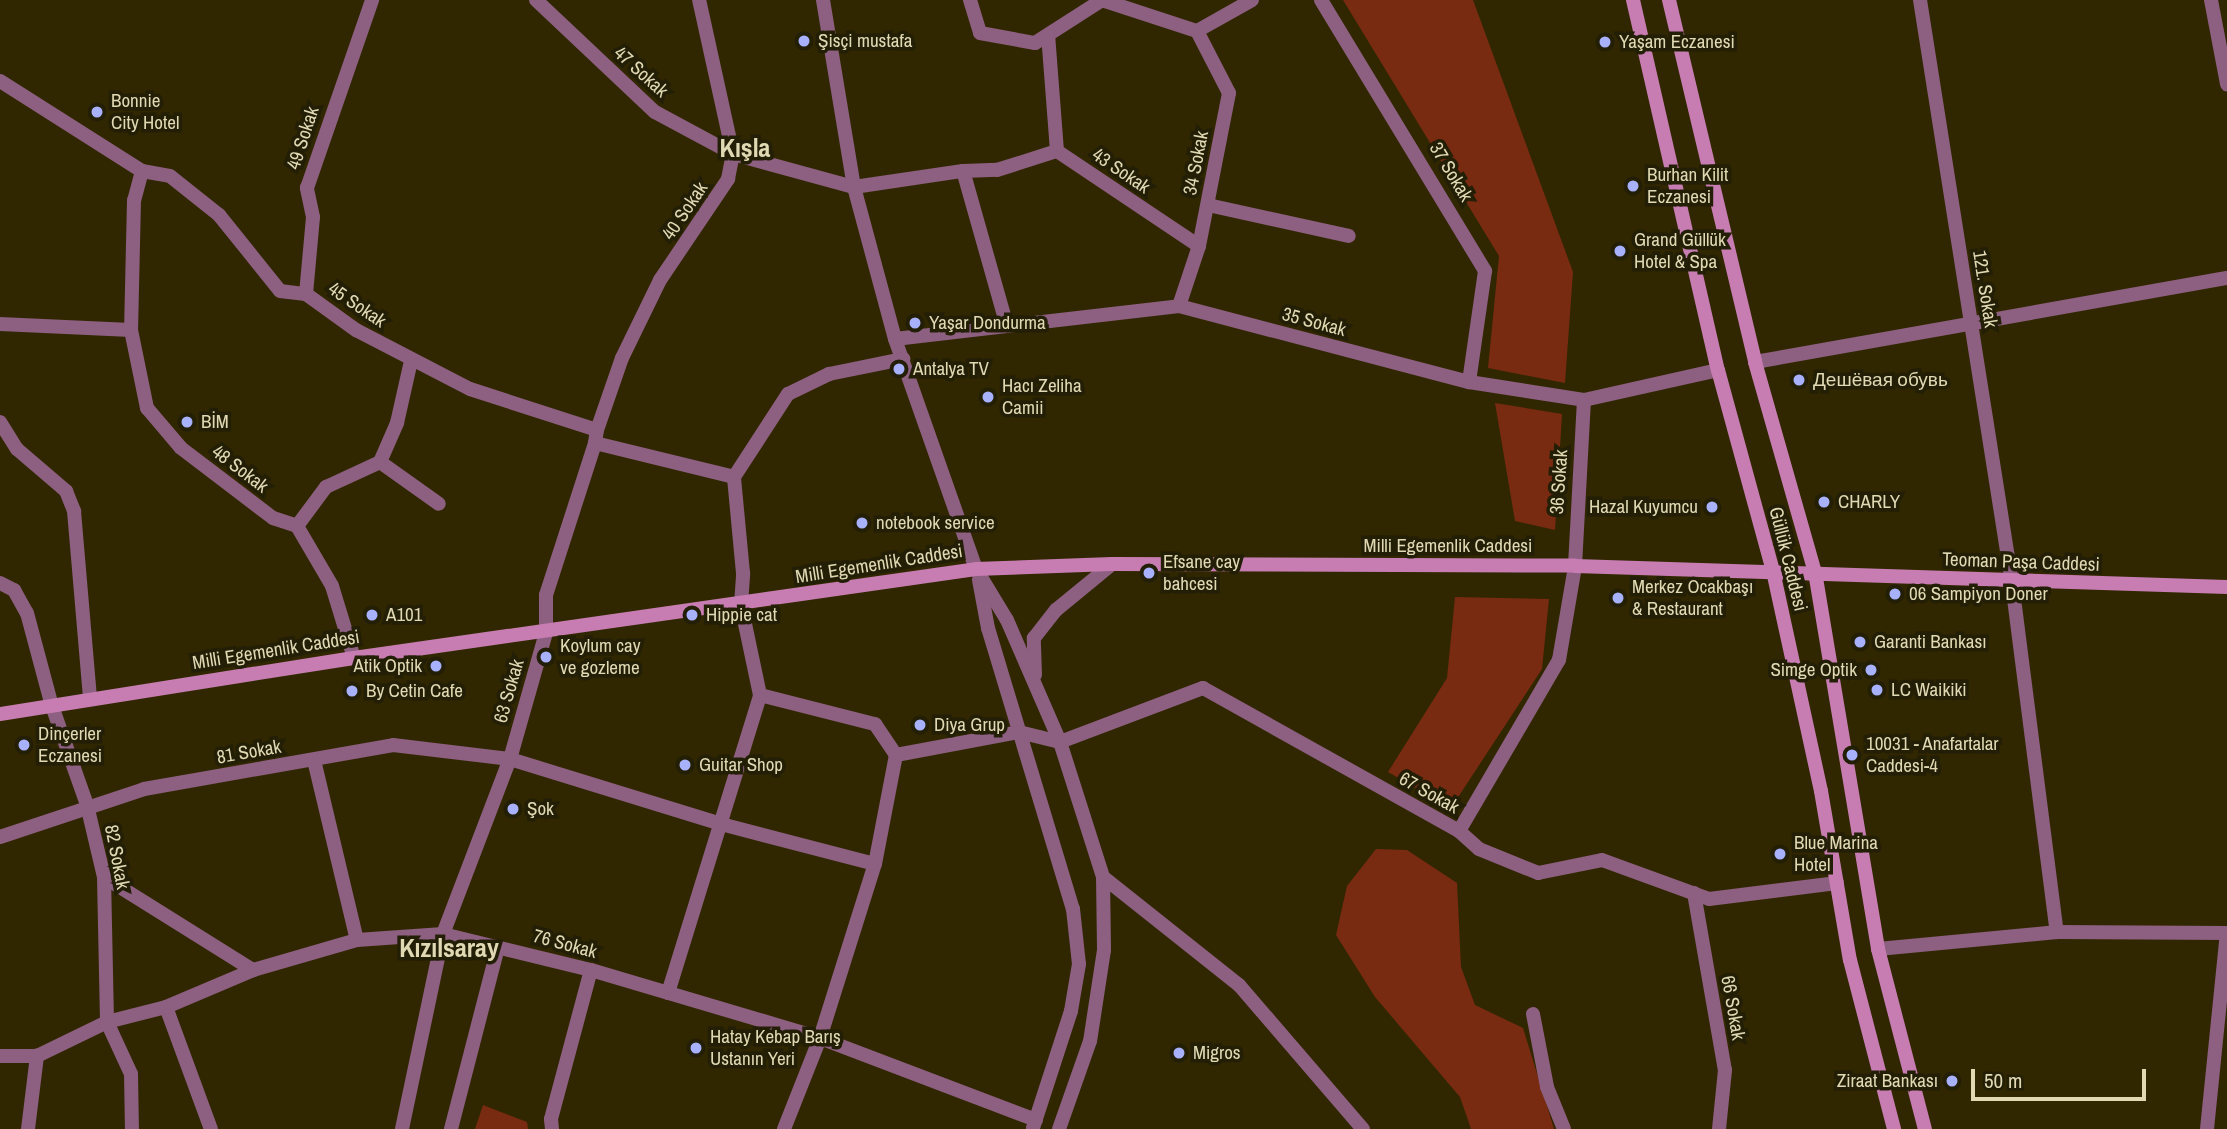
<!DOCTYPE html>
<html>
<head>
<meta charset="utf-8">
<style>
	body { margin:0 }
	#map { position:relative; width:2227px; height:1129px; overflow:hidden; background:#302700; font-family:"Archivo Narrow",sans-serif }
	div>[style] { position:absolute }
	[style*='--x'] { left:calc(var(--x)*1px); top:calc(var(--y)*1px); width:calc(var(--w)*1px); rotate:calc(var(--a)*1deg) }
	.green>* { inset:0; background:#782b11 }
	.street>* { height:14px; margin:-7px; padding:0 7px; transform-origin:7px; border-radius:7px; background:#8d5f80 }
	.secondary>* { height:14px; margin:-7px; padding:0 7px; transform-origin:7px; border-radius:7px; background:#c77db2 }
	.dots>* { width:19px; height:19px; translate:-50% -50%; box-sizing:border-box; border:4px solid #231e06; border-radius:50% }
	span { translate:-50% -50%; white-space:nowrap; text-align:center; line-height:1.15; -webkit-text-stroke:7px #231e06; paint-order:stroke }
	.poi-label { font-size:19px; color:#e0d9b4 }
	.left { translate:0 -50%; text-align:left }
	.right { translate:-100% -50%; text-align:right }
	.street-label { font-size:19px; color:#e0d9b4 }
	.district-label { font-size:26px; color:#e0d9b4; font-weight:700 }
	.scale { position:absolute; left:1971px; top:1069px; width:175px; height:32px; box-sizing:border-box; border:4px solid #e0d9b4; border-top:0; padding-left:9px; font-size:21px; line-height:24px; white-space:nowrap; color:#e0d9b4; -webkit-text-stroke:5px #231e06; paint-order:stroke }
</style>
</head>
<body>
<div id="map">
	<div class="green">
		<i style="clip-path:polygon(1343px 0,1473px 0,1573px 272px,1565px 383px,1488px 368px,1499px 256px)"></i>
		<i style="clip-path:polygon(1495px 403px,1562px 414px,1555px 530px,1515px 521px)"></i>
		<i style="clip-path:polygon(1455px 597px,1549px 599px,1542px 669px,1451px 808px,1388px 772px,1447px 678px)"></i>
		<i style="clip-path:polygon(1376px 849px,1407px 850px,1457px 883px,1461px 967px,1475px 1005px,1523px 1028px,1554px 1129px,1471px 1129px,1460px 1097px,1375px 997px,1336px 935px,1347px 886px)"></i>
		<i style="clip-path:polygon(483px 1105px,527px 1122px,528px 1129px,475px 1129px)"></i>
	</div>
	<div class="street">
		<i style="--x:536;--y:0;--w:163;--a:43.3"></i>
		<i style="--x:655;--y:112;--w:89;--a:28.3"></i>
		<i style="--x:733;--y:154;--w:125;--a:15.3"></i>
		<i style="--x:854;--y:187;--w:110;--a:-8.4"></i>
		<i style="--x:823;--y:0;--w:190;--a:80.6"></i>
		<i style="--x:854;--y:187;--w:157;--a:74.9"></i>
		<i style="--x:895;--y:339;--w:244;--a:70.6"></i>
		<i style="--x:976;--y:569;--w:60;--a:58.7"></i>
		<i style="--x:1007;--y:620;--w:133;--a:66.5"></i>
		<i style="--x:1060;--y:742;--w:142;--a:72.3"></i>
		<i style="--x:1103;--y:877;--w:73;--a:89.2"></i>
		<i style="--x:1104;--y:950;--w:92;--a:98.7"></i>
		<i style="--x:1090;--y:1041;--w:93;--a:109.4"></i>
		<i style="--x:970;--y:0;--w:34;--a:73"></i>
		<i style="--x:980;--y:33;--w:56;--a:10.3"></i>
		<i style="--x:1035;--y:43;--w:80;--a:-32.7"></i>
		<i style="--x:1102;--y:0;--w:100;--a:18.1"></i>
		<i style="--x:1197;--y:31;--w:63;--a:-29.4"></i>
		<i style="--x:1321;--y:0;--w:317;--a:58.8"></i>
		<i style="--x:1485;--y:271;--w:112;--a:98.2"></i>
		<i style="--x:1920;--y:0;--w:590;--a:81.03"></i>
		<i style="--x:2012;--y:583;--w:352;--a:82.7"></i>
		<i style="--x:2211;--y:0;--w:86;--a:79.2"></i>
		<i style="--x:0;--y:81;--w:168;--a:32.4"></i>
		<i style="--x:142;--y:171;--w:28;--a:10"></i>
		<i style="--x:170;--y:176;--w:63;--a:38.5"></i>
		<i style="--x:219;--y:215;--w:97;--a:51.2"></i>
		<i style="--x:280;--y:291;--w:26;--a:7"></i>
		<i style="--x:306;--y:294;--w:62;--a:35.8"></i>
		<i style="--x:356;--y:330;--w:128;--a:27.4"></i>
		<i style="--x:470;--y:389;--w:133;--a:17.9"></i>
		<i style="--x:597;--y:430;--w:13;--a:99"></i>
		<i style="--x:595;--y:443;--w:143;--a:13.7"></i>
		<i style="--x:1057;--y:151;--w:171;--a:33.8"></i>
		<i style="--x:142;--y:171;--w:30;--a:105"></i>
		<i style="--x:134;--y:200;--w:130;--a:91.3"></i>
		<i style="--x:131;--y:330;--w:80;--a:78.4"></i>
		<i style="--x:147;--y:408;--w:52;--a:49.6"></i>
		<i style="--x:181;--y:448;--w:116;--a:37.3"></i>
		<i style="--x:273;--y:518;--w:25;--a:18"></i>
		<i style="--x:297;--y:526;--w:69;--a:59.7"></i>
		<i style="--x:332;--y:586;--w:75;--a:73"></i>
		<i style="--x:1208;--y:205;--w:144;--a:12.4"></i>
		<i style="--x:306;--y:294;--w:77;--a:-84.8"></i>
		<i style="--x:313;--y:217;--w:30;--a:-102"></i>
		<i style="--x:307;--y:188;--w:199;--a:-70.9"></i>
		<i style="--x:1179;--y:306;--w:63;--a:-71.6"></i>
		<i style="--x:1199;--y:246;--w:156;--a:-78.9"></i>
		<i style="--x:1229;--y:93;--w:70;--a:-117.3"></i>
		<i style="--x:0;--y:324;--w:131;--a:2.6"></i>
		<i style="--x:1007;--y:326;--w:161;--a:-105.8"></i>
		<i style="--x:963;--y:171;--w:34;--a:-2"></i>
		<i style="--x:997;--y:170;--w:63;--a:-17.6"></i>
		<i style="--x:1057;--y:151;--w:116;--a:-94.4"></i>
		<i style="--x:895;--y:339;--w:286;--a:-6.6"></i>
		<i style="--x:1179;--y:306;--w:300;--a:14.7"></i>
		<i style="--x:1469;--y:382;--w:116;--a:8.9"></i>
		<i style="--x:1584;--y:400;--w:137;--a:-12.6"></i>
		<i style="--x:1755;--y:362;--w:479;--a:-10.1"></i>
		<i style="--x:0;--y:422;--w:32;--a:58"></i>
		<i style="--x:17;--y:449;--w:65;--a:40.6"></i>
		<i style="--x:66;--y:491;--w:22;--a:68"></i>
		<i style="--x:74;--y:511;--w:188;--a:85.1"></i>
		<i style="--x:597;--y:430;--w:76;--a:-70.9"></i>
		<i style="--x:622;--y:358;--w:87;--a:-64"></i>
		<i style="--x:660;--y:280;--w:122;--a:-56"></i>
		<i style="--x:728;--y:179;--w:25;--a:-79"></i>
		<i style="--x:733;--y:154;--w:158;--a:-102.4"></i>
		<i style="--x:380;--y:462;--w:72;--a:35.4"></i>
		<i style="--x:734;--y:477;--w:99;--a:-57"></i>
		<i style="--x:788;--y:394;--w:46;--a:-26"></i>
		<i style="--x:829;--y:374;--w:76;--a:-11.5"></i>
		<i style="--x:297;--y:526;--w:49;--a:-53.4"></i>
		<i style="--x:326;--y:487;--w:60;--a:-24.8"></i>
		<i style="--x:380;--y:462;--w:43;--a:-66.4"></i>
		<i style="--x:397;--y:423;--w:64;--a:-77.3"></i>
		<i style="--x:979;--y:580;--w:49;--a:79.4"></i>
		<i style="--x:988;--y:628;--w:294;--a:73.2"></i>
		<i style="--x:1073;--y:909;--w:55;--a:83.8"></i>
		<i style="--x:1079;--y:964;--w:48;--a:99.7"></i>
		<i style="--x:1071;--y:1011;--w:123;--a:108"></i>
		<i style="--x:0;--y:583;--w:16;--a:27"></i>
		<i style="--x:14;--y:590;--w:26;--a:61"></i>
		<i style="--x:27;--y:613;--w:96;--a:75"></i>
		<i style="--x:52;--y:706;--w:105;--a:70.5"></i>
		<i style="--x:87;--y:805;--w:74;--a:76.7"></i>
		<i style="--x:104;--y:877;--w:145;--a:88.8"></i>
		<i style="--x:107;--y:1022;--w:57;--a:65.2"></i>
		<i style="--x:131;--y:1074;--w:55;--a:89"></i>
		<i style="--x:1035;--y:675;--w:37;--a:-92"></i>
		<i style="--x:1034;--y:638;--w:36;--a:-52"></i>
		<i style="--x:1056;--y:610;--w:72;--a:-39.4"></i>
		<i style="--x:760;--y:695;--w:119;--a:14.2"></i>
		<i style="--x:875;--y:724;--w:37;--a:56"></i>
		<i style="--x:314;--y:760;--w:185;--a:76.6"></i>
		<i style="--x:1459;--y:831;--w:198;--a:-59.7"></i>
		<i style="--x:1559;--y:660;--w:95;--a:-80.3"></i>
		<i style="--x:1575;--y:566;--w:166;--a:-86.9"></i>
		<i style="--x:0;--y:837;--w:152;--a:-18.4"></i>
		<i style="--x:144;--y:789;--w:253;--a:-10"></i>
		<i style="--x:393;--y:745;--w:118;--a:6.8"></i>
		<i style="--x:510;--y:759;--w:221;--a:17.1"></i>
		<i style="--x:721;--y:824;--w:159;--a:14.6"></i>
		<i style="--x:104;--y:877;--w:176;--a:32"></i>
		<i style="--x:1103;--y:877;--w:174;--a:38.5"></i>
		<i style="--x:1239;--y:985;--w:190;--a:49.3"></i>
		<i style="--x:1694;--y:893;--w:180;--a:80.1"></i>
		<i style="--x:1725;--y:1070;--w:59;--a:95.8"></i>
		<i style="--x:1878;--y:949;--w:180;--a:-5.4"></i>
		<i style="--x:2057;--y:932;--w:170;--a:0.3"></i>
		<i style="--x:668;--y:993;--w:312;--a:-72.8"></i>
		<i style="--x:760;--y:695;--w:92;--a:-101.9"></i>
		<i style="--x:741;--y:605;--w:32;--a:-86"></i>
		<i style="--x:743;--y:573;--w:96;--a:-95.4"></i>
		<i style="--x:166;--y:1007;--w:130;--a:69.8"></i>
		<i style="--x:1533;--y:1014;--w:74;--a:79.1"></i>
		<i style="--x:1547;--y:1087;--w:45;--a:68"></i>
		<i style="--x:0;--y:1056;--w:37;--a:0"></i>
		<i style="--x:37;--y:1056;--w:78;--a:-25.9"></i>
		<i style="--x:107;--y:1022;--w:61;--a:-14.3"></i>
		<i style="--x:166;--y:1007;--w:95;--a:-23"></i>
		<i style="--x:253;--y:970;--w:108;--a:-16.1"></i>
		<i style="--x:357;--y:940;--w:86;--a:-4"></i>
		<i style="--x:443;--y:934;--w:152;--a:13.7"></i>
		<i style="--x:591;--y:970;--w:239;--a:16.5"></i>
		<i style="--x:820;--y:1038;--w:231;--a:20.8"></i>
		<i style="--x:28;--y:1129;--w:74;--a:-83"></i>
		<i style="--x:402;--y:1129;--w:199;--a:-78.1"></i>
		<i style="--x:443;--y:934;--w:187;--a:-69.1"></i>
		<i style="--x:510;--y:759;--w:131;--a:-74.1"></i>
		<i style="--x:546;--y:633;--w:38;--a:-90"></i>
		<i style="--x:546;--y:595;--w:160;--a:-72.1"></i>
		<i style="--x:451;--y:1129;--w:188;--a:-75.5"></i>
		<i style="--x:552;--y:1129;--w:10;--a:-96"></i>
		<i style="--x:551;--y:1119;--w:154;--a:-75"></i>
		<i style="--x:784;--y:1129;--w:98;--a:-68.4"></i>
		<i style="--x:820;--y:1038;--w:182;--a:-72.5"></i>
		<i style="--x:875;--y:864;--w:111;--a:-79.1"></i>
		<i style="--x:896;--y:755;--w:125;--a:-10.6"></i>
		<i style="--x:1019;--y:732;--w:42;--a:13.7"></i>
		<i style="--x:1060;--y:742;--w:153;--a:-20.7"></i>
		<i style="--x:1203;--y:688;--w:293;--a:29.2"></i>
		<i style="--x:1459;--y:831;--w:27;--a:42"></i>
		<i style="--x:1479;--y:849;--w:64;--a:22.1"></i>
		<i style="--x:1538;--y:873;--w:65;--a:-11.5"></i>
		<i style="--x:1602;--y:860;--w:114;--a:20"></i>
		<i style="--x:1709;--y:899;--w:129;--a:-7.1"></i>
		<i style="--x:2207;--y:1129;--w:197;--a:-84.2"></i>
	</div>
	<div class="secondary">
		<i style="--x:1633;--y:0;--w:380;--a:77.1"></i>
		<i style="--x:1718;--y:370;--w:208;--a:74.7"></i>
		<i style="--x:1773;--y:571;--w:225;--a:77.7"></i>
		<i style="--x:1821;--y:791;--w:171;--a:80.3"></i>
		<i style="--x:1850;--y:960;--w:175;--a:75.4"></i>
		<i style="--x:1669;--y:0;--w:372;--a:76.6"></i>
		<i style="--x:1755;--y:362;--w:218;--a:74.1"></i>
		<i style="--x:1815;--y:572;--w:382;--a:80.5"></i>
		<i style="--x:1878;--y:949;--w:186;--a:75.4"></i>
		<i style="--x:0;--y:714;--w:358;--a:-9"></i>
		<i style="--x:354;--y:658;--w:628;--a:-8.14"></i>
		<i style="--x:976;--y:569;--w:136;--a:-2.1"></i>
		<i style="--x:1112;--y:564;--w:463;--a:0.2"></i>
		<i style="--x:1575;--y:566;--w:652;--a:1.84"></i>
	</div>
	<div class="dots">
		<i style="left:804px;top:41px;background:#a7b1fc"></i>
		<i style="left:1605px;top:42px;background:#a7b1fc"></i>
		<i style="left:97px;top:112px;background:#a7b1fc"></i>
		<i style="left:1633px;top:186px;background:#a7b1fc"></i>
		<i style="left:1620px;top:251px;background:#a7b1fc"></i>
		<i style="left:915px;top:323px;background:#a7b1fc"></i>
		<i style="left:899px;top:369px;background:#a7b1fc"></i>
		<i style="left:1799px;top:380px;background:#a7b1fc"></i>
		<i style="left:988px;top:397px;background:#a7b1fc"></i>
		<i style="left:187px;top:422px;background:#a7b1fc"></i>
		<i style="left:1824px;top:502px;background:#a7b1fc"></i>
		<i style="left:1712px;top:507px;background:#a7b1fc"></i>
		<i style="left:862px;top:523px;background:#a7b1fc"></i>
		<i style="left:1149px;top:573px;background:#a7b1fc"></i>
		<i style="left:1895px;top:594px;background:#a7b1fc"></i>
		<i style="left:1618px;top:598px;background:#a7b1fc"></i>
		<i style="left:372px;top:615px;background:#a7b1fc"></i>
		<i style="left:692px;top:615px;background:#a7b1fc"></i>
		<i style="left:1860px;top:642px;background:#a7b1fc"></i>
		<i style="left:546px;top:657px;background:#a7b1fc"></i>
		<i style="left:436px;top:666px;background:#a7b1fc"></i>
		<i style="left:1871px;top:670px;background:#a7b1fc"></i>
		<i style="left:1877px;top:690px;background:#a7b1fc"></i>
		<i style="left:352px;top:691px;background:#a7b1fc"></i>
		<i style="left:920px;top:725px;background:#a7b1fc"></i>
		<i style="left:24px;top:745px;background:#a7b1fc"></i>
		<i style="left:1852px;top:755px;background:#a7b1fc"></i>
		<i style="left:685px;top:765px;background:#a7b1fc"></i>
		<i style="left:513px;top:809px;background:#a7b1fc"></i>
		<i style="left:1780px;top:854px;background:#a7b1fc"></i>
		<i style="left:696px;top:1048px;background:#a7b1fc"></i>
		<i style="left:1179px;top:1053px;background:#a7b1fc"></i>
		<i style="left:1952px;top:1081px;background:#a7b1fc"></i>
	</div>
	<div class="poi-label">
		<span class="left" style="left:818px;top:41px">Şisçi mustafa</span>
		<span class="left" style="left:1619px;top:42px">Yaşam Eczanesi</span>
		<span class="left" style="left:111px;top:112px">Bonnie<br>City Hotel</span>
		<span class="left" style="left:1647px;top:186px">Burhan Kilit<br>Eczanesi</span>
		<span class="left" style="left:1634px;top:251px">Grand Güllük<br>Hotel &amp; Spa</span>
		<span class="left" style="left:929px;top:323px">Yaşar Dondurma</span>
		<span class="left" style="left:913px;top:369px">Antalya TV</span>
		<span class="left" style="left:1813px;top:380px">Дешёвая обувь</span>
		<span class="left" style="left:1002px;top:397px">Hacı Zeliha<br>Camii</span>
		<span class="left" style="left:201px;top:422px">BİM</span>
		<span class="left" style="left:1838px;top:502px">CHARLY</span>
		<span class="right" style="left:1698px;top:507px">Hazal Kuyumcu</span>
		<span class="left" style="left:876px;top:523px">notebook service</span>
		<span class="left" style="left:1163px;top:573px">Efsane cay<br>bahcesi</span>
		<span class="left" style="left:1632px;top:598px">Merkez Ocakbaşı<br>&amp; Restaurant</span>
		<span class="left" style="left:1909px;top:594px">06 Sampiyon Doner</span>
		<span class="left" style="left:386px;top:615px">A101</span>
		<span class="left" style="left:706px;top:615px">Hippie cat</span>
		<span class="left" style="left:1874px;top:642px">Garanti Bankası</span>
		<span class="left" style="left:560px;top:657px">Koylum cay<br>ve gozleme</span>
		<span class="right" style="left:422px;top:666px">Atik Optik</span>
		<span class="right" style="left:1857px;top:670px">Simge Optik</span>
		<span class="left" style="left:1891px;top:690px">LC Waikiki</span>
		<span class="left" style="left:366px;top:691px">By Cetin Cafe</span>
		<span class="left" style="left:934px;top:725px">Diya Grup</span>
		<span class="left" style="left:38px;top:745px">Dinçerler<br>Eczanesi</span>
		<span class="left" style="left:1866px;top:755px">10031 - Anafartalar<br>Caddesi-4</span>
		<span class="left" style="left:699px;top:765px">Guitar Shop</span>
		<span class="left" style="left:527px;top:809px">Şok</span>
		<span class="left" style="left:1794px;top:854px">Blue Marina<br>Hotel</span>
		<span class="left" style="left:710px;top:1048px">Hatay Kebap Barış<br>Ustanın Yeri</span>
		<span class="left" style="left:1193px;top:1053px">Migros</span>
		<span class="right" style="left:1938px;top:1081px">Ziraat Bankası</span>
	</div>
	<div class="street-label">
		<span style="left:641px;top:72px;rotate:42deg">47 Sokak</span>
		<span style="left:303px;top:138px;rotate:-72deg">49 Sokak</span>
		<span style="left:1196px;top:163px;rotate:-79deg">34 Sokak</span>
		<span style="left:1121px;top:171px;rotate:34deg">43 Sokak</span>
		<span style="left:1451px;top:172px;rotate:59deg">37 Sokak</span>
		<span style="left:685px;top:211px;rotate:-56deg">40 Sokak</span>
		<span style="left:1985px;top:289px;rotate:81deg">121. Sokak</span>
		<span style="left:357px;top:305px;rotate:34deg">45 Sokak</span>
		<span style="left:1314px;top:322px;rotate:15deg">35 Sokak</span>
		<span style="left:240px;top:469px;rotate:37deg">48 Sokak</span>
		<span style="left:1559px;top:482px;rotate:-86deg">36 Sokak</span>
		<span style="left:1448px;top:546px">Milli Egemenlik Caddesi</span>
		<span style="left:1788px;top:559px;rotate:76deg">Güllük Caddesi</span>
		<span style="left:2021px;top:562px;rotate:2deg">Teoman Paşa Caddesi</span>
		<span style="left:879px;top:564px;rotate:-9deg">Milli Egemenlik Caddesi</span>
		<span style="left:276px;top:650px;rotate:-9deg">Milli Egemenlik Caddesi</span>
		<span style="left:509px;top:691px;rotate:-74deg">63 Sokak</span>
		<span style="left:249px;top:752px;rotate:-10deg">81 Sokak</span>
		<span style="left:1429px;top:793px;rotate:29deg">67 Sokak</span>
		<span style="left:117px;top:857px;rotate:79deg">82 Sokak</span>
		<span style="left:565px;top:944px;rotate:15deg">76 Sokak</span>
		<span style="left:1733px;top:1008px;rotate:80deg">66 Sokak</span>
	</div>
	<div class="district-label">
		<span style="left:745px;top:148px">Kışla</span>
		<span style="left:449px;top:948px">Kızılsaray</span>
	</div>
	<div class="scale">50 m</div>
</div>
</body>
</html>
